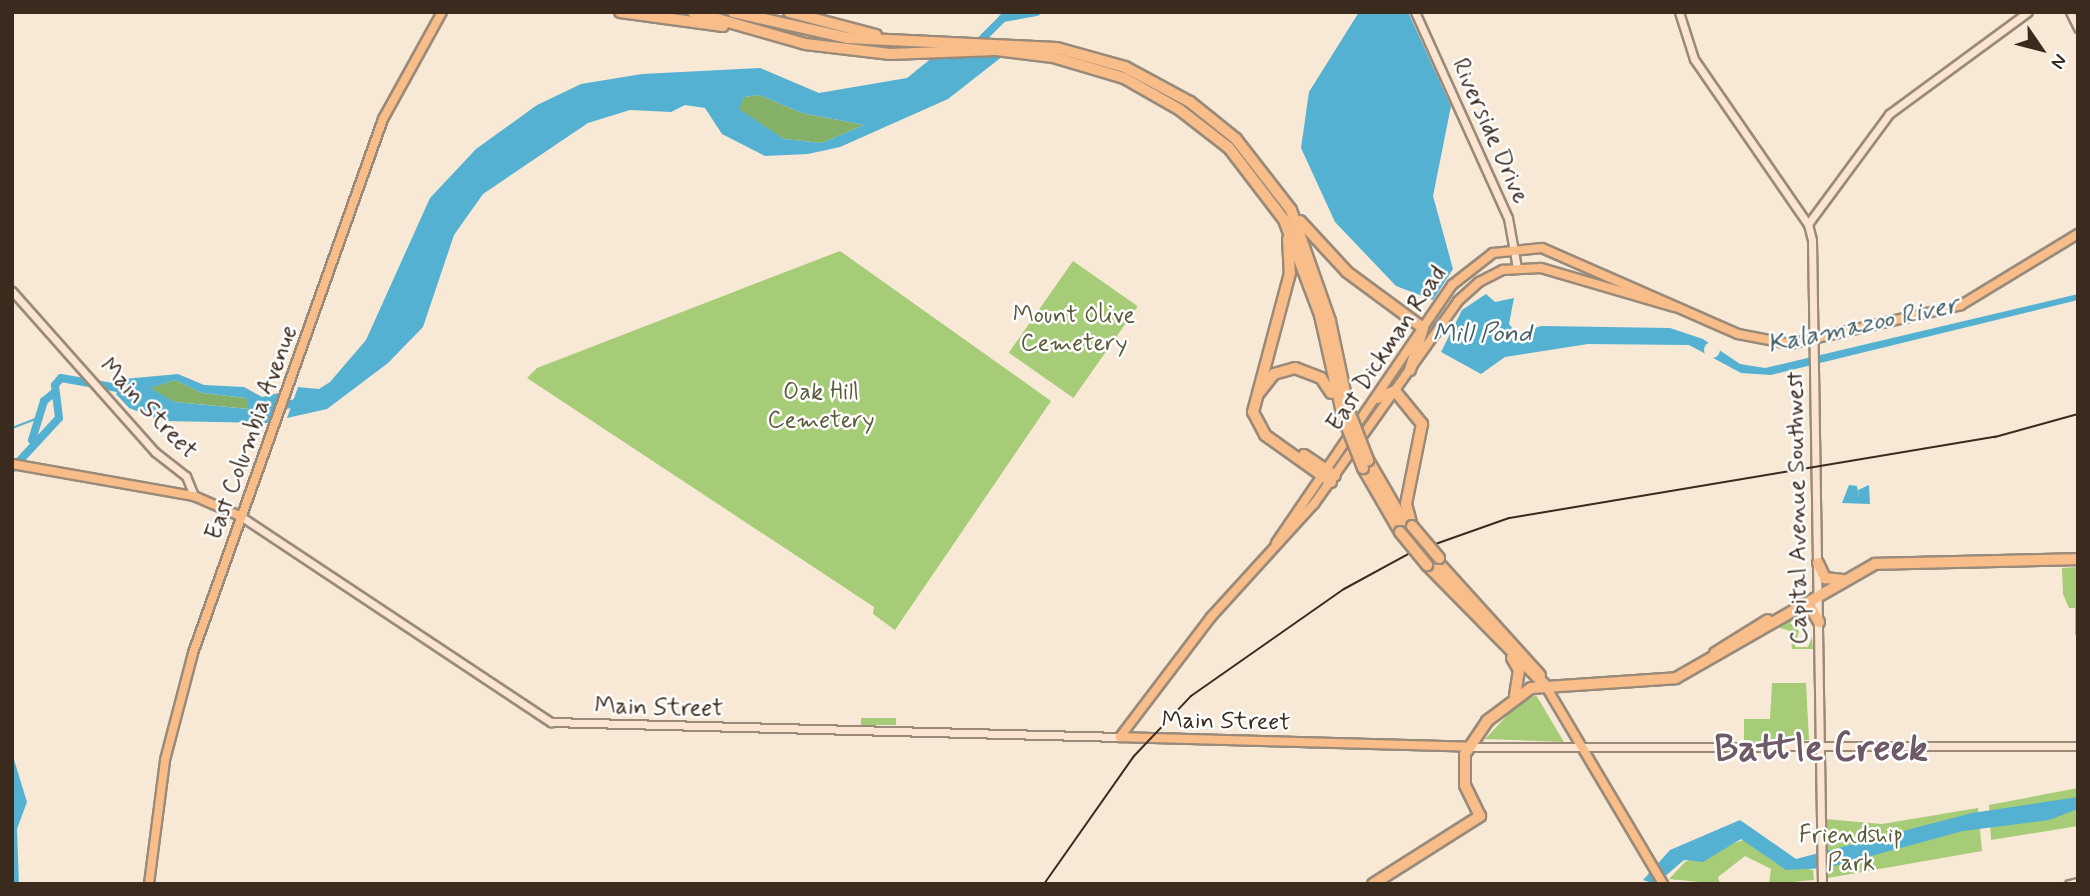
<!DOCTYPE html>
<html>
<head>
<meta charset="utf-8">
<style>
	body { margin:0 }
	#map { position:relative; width:2090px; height:896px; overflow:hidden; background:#f7e9d6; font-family:Mynerve,sans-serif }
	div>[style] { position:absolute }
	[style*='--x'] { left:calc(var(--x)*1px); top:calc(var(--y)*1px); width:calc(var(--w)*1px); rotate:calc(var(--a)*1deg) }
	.green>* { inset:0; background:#a6cc77; transform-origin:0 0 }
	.forest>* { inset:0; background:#84b068 }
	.water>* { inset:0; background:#54b1d2 }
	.pier>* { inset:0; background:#f7e9d6 }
	.round { border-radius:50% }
	.stream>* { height:2px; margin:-1px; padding:0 1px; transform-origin:1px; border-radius:1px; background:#54b1d2 }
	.river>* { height:8px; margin:-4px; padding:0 4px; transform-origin:4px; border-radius:4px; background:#54b1d2 }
	.roads { filter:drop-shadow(2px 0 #998a7a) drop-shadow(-2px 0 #998a7a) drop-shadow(0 2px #998a7a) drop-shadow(0 -2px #998a7a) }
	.secondary>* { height:7px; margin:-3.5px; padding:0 3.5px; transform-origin:3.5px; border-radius:3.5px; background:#fce5d0 }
	.primary>* { height:8px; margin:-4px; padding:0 4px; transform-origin:4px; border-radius:4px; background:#f8bd89 }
	.highway>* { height:10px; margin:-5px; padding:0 5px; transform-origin:5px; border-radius:5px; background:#f8bd89 }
	.rail>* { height:2px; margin:-1px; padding:0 1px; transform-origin:1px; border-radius:1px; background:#3b2a1e }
	.bridges { filter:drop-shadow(2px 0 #998a7a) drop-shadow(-2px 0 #998a7a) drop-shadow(0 2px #998a7a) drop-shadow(0 -2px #998a7a) }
	.highway-bridge>* { height:10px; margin:-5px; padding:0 5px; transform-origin:5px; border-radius:5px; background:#f8bd89 }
	span { translate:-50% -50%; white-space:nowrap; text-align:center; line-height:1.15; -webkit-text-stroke:5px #fff; paint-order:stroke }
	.street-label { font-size:24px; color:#3b2a1e }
	.park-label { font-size:24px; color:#5b5b39 }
	.water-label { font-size:26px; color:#456066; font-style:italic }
	.town-label { font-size:38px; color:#6e5a67; font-weight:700 }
	.frame { position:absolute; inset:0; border:14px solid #3b2a1e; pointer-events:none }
	.north { position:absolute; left:2006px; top:14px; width:70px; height:70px; -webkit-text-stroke:5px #fff; paint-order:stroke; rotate:125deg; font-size:19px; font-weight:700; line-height:28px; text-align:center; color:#3b2a1e }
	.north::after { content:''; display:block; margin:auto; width:24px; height:32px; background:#3b2a1e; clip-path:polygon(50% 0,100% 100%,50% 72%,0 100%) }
</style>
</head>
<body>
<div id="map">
	<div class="green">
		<i style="clip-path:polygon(840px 251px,1051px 401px,895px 630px,873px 614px,874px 607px,527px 378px,537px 368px)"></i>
		<i style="left:1073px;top:261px;width:79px;height:112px;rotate:35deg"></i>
		<i style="clip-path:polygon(2078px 567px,2078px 635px,2075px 635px,2075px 608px,2069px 608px,2063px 594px,2062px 568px)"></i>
		<i style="clip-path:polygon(1799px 614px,1790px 623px,1799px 631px,1795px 647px,1808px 647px,1812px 637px,1813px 649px,1792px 649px,1790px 631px,1777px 627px)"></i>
		<i style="clip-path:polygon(1772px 683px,1806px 683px,1809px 740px,1744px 742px,1744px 719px,1770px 719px)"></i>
		<i style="clip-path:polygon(1536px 695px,1564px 742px,1485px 739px,1516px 706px)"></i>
		<i style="left:861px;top:718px;width:35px;height:7px"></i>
		<i style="clip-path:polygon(2078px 788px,2078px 826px,1991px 840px,1989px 805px)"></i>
		<i style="clip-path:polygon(1978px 808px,1982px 851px,1828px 878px,1825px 819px,1882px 824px)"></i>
		<i style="clip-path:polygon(1748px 838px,1780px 864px,1813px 870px,1814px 880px,1769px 884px,1771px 869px,1745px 856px,1718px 877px,1720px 884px,1669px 879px,1685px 862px)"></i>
	</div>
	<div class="forest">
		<i style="clip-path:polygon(759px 95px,802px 113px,864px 125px,822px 143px,784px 139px,738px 109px,744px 97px)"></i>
		<i style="clip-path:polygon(175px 380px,202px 393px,246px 398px,250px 409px,175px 402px,149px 388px)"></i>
	</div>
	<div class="water">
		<i style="clip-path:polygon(1359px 12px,1408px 12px,1451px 106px,1433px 196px,1453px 269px,1433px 300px,1396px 286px,1335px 222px,1301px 148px,1309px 92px)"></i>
		<i style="clip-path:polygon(evenodd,1003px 56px,948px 99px,840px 147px,808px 154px,765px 156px,722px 134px,705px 108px,685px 105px,671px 112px,630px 110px,588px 123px,483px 194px,454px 235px,423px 327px,388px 363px,327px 409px,287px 418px,298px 387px,319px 389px,330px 382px,366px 340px,430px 198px,476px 149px,537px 105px,581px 84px,642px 74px,760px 68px,819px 93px,907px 78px,933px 57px,1003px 56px,759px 95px,802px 113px,864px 125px,822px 143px,784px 139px,739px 109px,744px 97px,759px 95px)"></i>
		<i style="clip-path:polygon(1486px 294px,1495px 302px,1514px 298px,1509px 324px,1517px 334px,1541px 326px,1670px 328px,1703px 339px,1740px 364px,1765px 368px,2078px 294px,2078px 300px,1771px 375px,1741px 373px,1689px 345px,1588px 344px,1505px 357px,1481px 374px,1441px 352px,1462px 310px)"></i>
		<i style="clip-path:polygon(evenodd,178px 374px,204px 385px,244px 387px,262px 397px,279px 393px,268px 423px,163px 421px,129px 408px,116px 394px,124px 379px,178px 374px,175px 380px,202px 393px,246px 398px,249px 409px,175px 402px,150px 388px,175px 380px)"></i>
		<i style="clip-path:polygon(1849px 485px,1857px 486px,1859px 498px,1858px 490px,1869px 485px,1870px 504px,1842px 503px)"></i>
		<i style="clip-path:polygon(12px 753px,27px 802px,17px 829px,19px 884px,12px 884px)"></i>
		<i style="clip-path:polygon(2078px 797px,2078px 809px,2049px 820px,1963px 831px,1827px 868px,1786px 870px,1741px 839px,1703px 862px,1684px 860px,1656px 884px,1643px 880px,1670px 850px,1740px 820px,1796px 859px,1972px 813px)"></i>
	</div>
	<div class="pier">
		<i class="round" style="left:1704px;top:342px;width:16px;height:16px"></i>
	</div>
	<div class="stream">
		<i style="--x:12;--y:428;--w:28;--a:-21"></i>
	</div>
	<div class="river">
		<i style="--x:975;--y:46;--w:40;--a:-45"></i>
		<i style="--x:1003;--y:18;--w:34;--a:-10"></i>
		<i style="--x:265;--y:409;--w:36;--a:-11"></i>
		<i style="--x:32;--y:440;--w:41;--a:-72.9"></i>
		<i style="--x:44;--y:401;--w:14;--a:-39"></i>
		<i style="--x:12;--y:469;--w:69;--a:-47.3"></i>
		<i style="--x:59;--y:418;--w:33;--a:-97"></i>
		<i style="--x:55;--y:385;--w:9;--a:-49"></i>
		<i style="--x:61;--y:378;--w:69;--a:10"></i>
	</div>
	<div class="roads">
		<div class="secondary">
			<i style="--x:1415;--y:12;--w:226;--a:65.7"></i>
			<i style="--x:1508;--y:218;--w:51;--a:79.8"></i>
			<i style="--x:1679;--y:12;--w:49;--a:72.3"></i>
			<i style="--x:1694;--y:59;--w:201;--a:55.4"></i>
			<i style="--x:1808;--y:224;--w:16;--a:76"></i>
			<i style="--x:1812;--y:240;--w:644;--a:89.11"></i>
			<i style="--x:2070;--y:12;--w:18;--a:63"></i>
			<i style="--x:1808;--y:224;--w:137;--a:-53.6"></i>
			<i style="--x:1889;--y:114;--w:172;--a:-36.3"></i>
			<i style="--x:12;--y:291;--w:215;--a:48.4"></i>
			<i style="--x:155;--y:452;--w:39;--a:38"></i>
			<i style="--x:186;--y:476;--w:22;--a:68"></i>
			<i style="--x:242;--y:517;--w:371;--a:33.6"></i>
			<i style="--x:551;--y:722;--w:569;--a:1.51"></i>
			<i style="--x:1468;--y:747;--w:610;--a:-0.09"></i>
			<i style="--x:2069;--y:884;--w:9;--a:-13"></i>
		</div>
		<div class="primary">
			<i style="--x:12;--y:464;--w:185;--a:10"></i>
			<i style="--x:194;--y:496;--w:52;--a:23.6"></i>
			<i style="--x:1276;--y:543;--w:312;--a:-55.7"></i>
			<i style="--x:1452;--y:285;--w:52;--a:-38"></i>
			<i style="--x:1493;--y:253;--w:49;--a:-5.8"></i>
			<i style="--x:1542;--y:248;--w:214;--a:23.7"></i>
			<i style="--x:1738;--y:334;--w:53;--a:10.9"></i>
			<i style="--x:1790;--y:344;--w:175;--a:-12.8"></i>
			<i style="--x:1961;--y:305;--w:137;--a:-31.3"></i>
			<i style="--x:1545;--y:685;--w:231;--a:59.3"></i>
			<i style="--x:1120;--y:737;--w:151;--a:-52.8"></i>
			<i style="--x:1211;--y:617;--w:153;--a:-47.7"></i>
			<i style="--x:1314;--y:504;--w:249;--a:-54.6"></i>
			<i style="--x:1458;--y:301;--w:28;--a:-42"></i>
			<i style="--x:1479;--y:282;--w:27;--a:-27"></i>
			<i style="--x:1503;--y:270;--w:38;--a:-3"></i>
			<i style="--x:1541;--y:268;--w:139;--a:16.3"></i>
			<i style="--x:1120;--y:737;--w:348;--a:1.6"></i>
			<i style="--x:149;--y:884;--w:125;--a:-82.6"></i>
			<i style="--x:165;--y:760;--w:111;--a:-75.3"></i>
			<i style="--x:193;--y:653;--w:567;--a:-70.41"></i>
			<i style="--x:383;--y:119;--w:122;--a:-61.1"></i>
		</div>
		<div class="highway">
			<i style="--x:620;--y:12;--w:104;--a:7.7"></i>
			<i style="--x:693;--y:12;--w:116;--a:15.9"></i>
			<i style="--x:805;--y:44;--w:86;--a:6.7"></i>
			<i style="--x:890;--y:54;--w:106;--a:-2.2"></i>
			<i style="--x:996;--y:50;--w:57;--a:7"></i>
			<i style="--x:1053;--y:57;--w:74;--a:16.5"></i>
			<i style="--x:1124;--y:78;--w:64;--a:29.7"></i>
			<i style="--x:1180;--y:110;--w:62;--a:37.8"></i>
			<i style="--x:1229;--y:148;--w:91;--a:52.6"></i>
			<i style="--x:1284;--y:220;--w:102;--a:69.2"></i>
			<i style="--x:1320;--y:315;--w:105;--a:77.3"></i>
			<i style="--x:733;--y:12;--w:117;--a:12.8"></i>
			<i style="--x:847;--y:38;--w:210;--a:2.7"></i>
			<i style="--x:1057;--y:48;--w:71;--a:15.6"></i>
			<i style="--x:1125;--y:67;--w:74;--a:28.3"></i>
			<i style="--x:1190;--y:102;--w:59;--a:38.8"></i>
			<i style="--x:1236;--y:139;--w:90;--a:52.2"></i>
			<i style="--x:1291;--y:210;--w:118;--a:70.6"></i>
			<i style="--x:1330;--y:321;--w:92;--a:78.1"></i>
			<i style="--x:789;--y:12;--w:90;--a:14.8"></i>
			<i style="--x:1300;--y:221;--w:69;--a:47.3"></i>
			<i style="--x:1347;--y:272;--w:94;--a:36.4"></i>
			<i style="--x:1423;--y:328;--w:44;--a:107.2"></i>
			<i style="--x:1288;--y:239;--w:34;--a:87"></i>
			<i style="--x:1290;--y:273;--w:144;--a:104.9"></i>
			<i style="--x:1253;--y:412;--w:26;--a:62"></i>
			<i style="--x:1265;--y:435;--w:81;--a:35.5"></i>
			<i style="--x:1259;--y:393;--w:24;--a:-52"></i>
			<i style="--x:1274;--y:374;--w:22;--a:-16"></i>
			<i style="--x:1295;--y:368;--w:28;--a:21"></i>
			<i style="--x:1321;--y:378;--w:18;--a:56"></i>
			<i style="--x:1377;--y:398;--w:19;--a:-21"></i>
			<i style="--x:1395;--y:391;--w:43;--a:50.7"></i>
			<i style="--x:1422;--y:424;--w:82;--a:101.3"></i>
			<i style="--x:1406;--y:504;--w:23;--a:75"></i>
			<i style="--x:1304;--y:455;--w:37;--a:34"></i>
			<i style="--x:1368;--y:460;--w:80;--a:59.9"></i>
			<i style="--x:1363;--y:468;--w:74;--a:60"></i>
			<i style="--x:1436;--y:560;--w:155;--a:47.9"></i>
			<i style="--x:1818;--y:563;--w:17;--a:65"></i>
			<i style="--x:1825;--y:578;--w:18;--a:6"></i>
			<i style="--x:1427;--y:565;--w:168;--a:45.5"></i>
			<i style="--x:1798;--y:606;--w:15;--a:16"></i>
			<i style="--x:1812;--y:610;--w:14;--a:60"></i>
			<i style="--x:1715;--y:653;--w:62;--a:-31.9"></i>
			<i style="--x:1512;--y:658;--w:14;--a:60"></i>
			<i style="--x:1519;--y:670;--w:26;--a:99"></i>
			<i style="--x:1373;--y:884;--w:127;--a:-32.4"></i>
			<i style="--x:1480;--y:816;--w:34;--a:-116"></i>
			<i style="--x:1465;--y:785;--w:31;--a:-90"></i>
			<i style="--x:1465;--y:754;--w:40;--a:-56"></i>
			<i style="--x:1487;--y:721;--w:55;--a:-36.9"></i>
			<i style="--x:1531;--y:688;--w:145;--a:-3.9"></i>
			<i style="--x:1676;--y:678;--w:229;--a:-29.8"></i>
			<i style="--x:1875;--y:564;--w:203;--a:-1.4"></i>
		</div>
	</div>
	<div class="rail">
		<i style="--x:1044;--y:884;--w:156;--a:-54.9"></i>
		<i style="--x:1134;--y:756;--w:83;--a:-46.5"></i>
		<i style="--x:1191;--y:696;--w:187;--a:-35"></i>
		<i style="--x:1344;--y:589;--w:75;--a:-28.6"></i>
		<i style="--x:1410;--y:553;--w:105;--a:-19.5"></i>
		<i style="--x:1509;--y:518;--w:493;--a:-9.5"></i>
		<i style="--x:1995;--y:437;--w:86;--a:-15.5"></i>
	</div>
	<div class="bridges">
		<div class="highway-bridge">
			<i style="--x:1349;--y:411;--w:53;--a:68.8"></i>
			<i style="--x:1343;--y:417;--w:55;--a:68.6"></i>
			<i style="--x:1412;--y:526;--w:42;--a:49.8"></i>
			<i style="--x:1400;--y:532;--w:43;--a:50.7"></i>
		</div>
	</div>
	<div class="street-label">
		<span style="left:1490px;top:131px;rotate:66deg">Riverside Drive</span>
		<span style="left:1387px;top:349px;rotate:-56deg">East Dickman Road</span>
		<span style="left:148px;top:409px;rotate:46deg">Main Street</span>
		<span style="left:252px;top:433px;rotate:-70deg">East Columbia Avenue</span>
		<span style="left:1798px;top:508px;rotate:-91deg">Capital Avenue Southwest</span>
		<span style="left:659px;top:708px;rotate:1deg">Main Street</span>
		<span style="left:1226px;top:722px;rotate:1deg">Main Street</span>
	</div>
	<div class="park-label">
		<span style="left:1074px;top:330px">Mount Olive<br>Cemetery</span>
		<span style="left:821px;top:407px">Oak Hill<br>Cemetery</span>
		<span style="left:1851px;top:850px">Friendship<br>Park</span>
	</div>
	<div class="water-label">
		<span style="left:1863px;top:326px;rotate:-12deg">Kalamazoo River</span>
		<span style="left:1482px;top:335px">Mill Pond</span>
	</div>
	<div class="town-label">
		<span style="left:1821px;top:750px">Battle Creek</span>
	</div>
	<div class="frame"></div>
	<div class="north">N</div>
</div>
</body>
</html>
